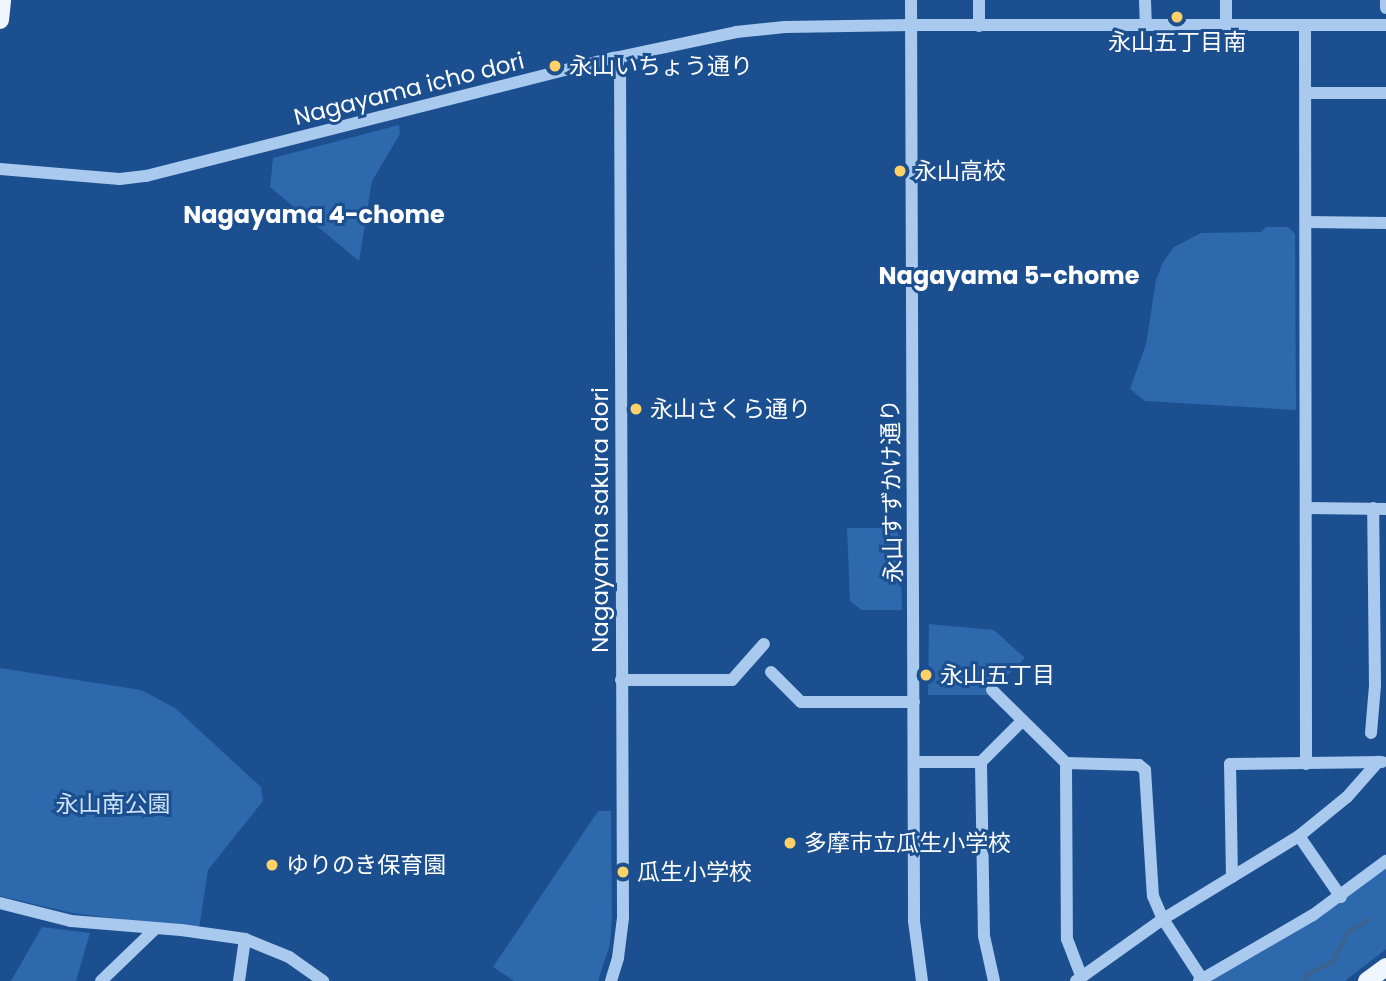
<!DOCTYPE html>
<html>
<head>
<meta charset="utf-8">
<style>
	body { margin:0 }
	#map { position:relative; width:1386px; height:981px; overflow:hidden; background:#1b4f8f; font-family:Poppins,"Noto Sans JP",sans-serif }
	div>[style] { position:absolute }
	[style*='--x'] { left:calc(var(--x)*1px); top:calc(var(--y)*1px); width:calc(var(--w)*1px); rotate:calc(var(--a)*1deg) }
	.green>* { inset:0; background:#2e69ad }
	.stream>* { height:3.5px; margin:-1.75px; padding:0 1.75px; transform-origin:1.75px; border-radius:1.75px; background:#3c6290 }
	.minor>* { height:12px; margin:-6px; padding:0 6px; transform-origin:6px; border-radius:6px; background:#a9c9ee }
	.major>* { height:18px; margin:-9px; padding:0 9px; transform-origin:9px; border-radius:9px; background:#f0f6ff }
	.dots>* { width:19px; height:19px; translate:-50% -50%; box-sizing:border-box; border:4px solid #1b4f8f; border-radius:50% }
	span { translate:-50% -50%; white-space:nowrap; text-align:center; line-height:1.15; -webkit-text-stroke:6px #1b4f8f; paint-order:stroke }
	.poi-label { font-size:23px; color:#fff }
	.left { translate:0 -50%; text-align:left }
	.street-label { font-size:23px; color:#fff }
	.park-label { font-size:23px; color:#cfe3fa }
	.neighbourhood-label { font-size:24px; color:#fff; font-weight:700 }
</style>
</head>
<body>
<div id="map">
	<div class="green">
		<i style="clip-path:polygon(399px 125px,400px 134px,372px 181px,359px 261px,270px 187px,273px 158px)"></i>
		<i style="clip-path:polygon(1266px 227px,1288px 227px,1295px 234px,1296px 410px,1145px 401px,1130px 389px,1146px 344px,1156px 280px,1163px 262px,1174px 247px,1201px 233px,1261px 232px)"></i>
		<i style="clip-path:polygon(847px 528px,900px 528px,902px 610px,861px 610px,850px 601px)"></i>
		<i style="clip-path:polygon(929px 624px,994px 630px,1025px 658px,987px 695px,928px 695px)"></i>
		<i style="clip-path:polygon(0 668px,141px 690px,175px 708px,261px 787px,263px 801px,208px 870px,199px 929px,72px 913px,0 896px)"></i>
		<i style="clip-path:polygon(598px 811px,611px 811px,612px 917px,610px 944px,598px 981px,514px 981px,493px 967px)"></i>
		<i style="clip-path:polygon(1386px 867px,1386px 949px,1345px 981px,1210px 981px,1316px 917px)"></i>
		<i style="clip-path:polygon(42px 927px,90px 933px,76px 981px,11px 981px)"></i>
	</div>
	<div class="stream">
		<i style="--x:1304;--y:981;--w:8;--a:-60"></i>
		<i style="--x:1308;--y:974;--w:28;--a:-26"></i>
		<i style="--x:1333;--y:962;--w:33;--a:-63"></i>
		<i style="--x:1348;--y:933;--w:26;--a:-32"></i>
	</div>
	<div class="minor">
		<i style="--x:911;--y:0;--w:921;--a:89.81"></i>
		<i style="--x:914;--y:921;--w:61;--a:82.4"></i>
		<i style="--x:1145;--y:0;--w:24;--a:88"></i>
		<i style="--x:1386;--y:0;--w:8;--a:90"></i>
		<i style="--x:1226;--y:25;--w:25;--a:-90"></i>
		<i style="--x:1305;--y:25;--w:739;--a:89.92"></i>
		<i style="--x:979;--y:26;--w:26;--a:-90"></i>
		<i style="--x:1306;--y:93;--w:80;--a:0"></i>
		<i style="--x:0;--y:169;--w:120;--a:4.8"></i>
		<i style="--x:120;--y:179;--w:26;--a:-7"></i>
		<i style="--x:146;--y:176;--w:483;--a:-14.2"></i>
		<i style="--x:614;--y:58;--w:125;--a:-12"></i>
		<i style="--x:736;--y:32;--w:49;--a:-5.8"></i>
		<i style="--x:785;--y:27;--w:126;--a:-0.9"></i>
		<i style="--x:911;--y:25;--w:475;--a:0"></i>
		<i style="--x:1307;--y:222;--w:79;--a:0.7"></i>
		<i style="--x:1307;--y:508;--w:79;--a:0.7"></i>
		<i style="--x:771;--y:672;--w:42;--a:45"></i>
		<i style="--x:801;--y:702;--w:113;--a:0"></i>
		<i style="--x:621;--y:680;--w:111;--a:0"></i>
		<i style="--x:732;--y:680;--w:48;--a:-48.4"></i>
		<i style="--x:992;--y:690;--w:104;--a:44.6"></i>
		<i style="--x:1066;--y:763;--w:176;--a:89.7"></i>
		<i style="--x:1067;--y:939;--w:40;--a:69"></i>
		<i style="--x:1371;--y:733;--w:48;--a:-85.2"></i>
		<i style="--x:1375;--y:685;--w:177;--a:-90.6"></i>
		<i style="--x:914;--y:762;--w:67;--a:0"></i>
		<i style="--x:1066;--y:763;--w:73;--a:1.6"></i>
		<i style="--x:1139;--y:765;--w:8;--a:40"></i>
		<i style="--x:1145;--y:770;--w:126;--a:86.4"></i>
		<i style="--x:1153;--y:896;--w:25;--a:67"></i>
		<i style="--x:1163;--y:919;--w:72;--a:57"></i>
		<i style="--x:1299;--y:836;--w:74;--a:55.5"></i>
		<i style="--x:1232;--y:877;--w:113;--a:-91"></i>
		<i style="--x:1230;--y:764;--w:152;--a:-0.8"></i>
		<i style="--x:0;--y:903;--w:73;--a:14.2"></i>
		<i style="--x:71;--y:921;--w:110;--a:4.7"></i>
		<i style="--x:181;--y:930;--w:65;--a:8"></i>
		<i style="--x:245;--y:939;--w:48;--a:22.2"></i>
		<i style="--x:289;--y:957;--w:42;--a:35.2"></i>
		<i style="--x:101;--y:981;--w:75;--a:-43.9"></i>
		<i style="--x:239;--y:981;--w:42;--a:-81.9"></i>
		<i style="--x:611;--y:981;--w:24;--a:-73"></i>
		<i style="--x:618;--y:958;--w:40;--a:-82.9"></i>
		<i style="--x:623;--y:918;--w:861;--a:-90.2"></i>
		<i style="--x:994;--y:981;--w:46;--a:-102.5"></i>
		<i style="--x:984;--y:936;--w:174;--a:-91"></i>
		<i style="--x:981;--y:762;--w:59;--a:-45"></i>
		<i style="--x:1076;--y:981;--w:107;--a:-35.5"></i>
		<i style="--x:1163;--y:919;--w:159;--a:-31.4"></i>
		<i style="--x:1299;--y:836;--w:62;--a:-39.1"></i>
		<i style="--x:1347;--y:797;--w:47;--a:-48.5"></i>
		<i style="--x:1199;--y:981;--w:132;--a:-30.1"></i>
		<i style="--x:1313;--y:915;--w:91;--a:-36.5"></i>
	</div>
	<div class="major">
		<i style="--x:0;--y:20;--w:20;--a:-84"></i>
		<i style="--x:1367;--y:981;--w:24;--a:-36"></i>
	</div>
	<div class="dots">
		<i style="left:1177px;top:17px;background:#ffd166"></i>
		<i style="left:555px;top:66px;background:#ffd166"></i>
		<i style="left:900px;top:171px;background:#ffd166"></i>
		<i style="left:636px;top:409px;background:#ffd166"></i>
		<i style="left:926px;top:675px;background:#ffd166"></i>
		<i style="left:790px;top:843px;background:#ffd166"></i>
		<i style="left:272px;top:865px;background:#ffd166"></i>
		<i style="left:623px;top:872px;background:#ffd166"></i>
	</div>
	<div class="poi-label">
		<span style="left:1177px;top:42px">永山五丁目南</span>
		<span class="left" style="left:569px;top:66px">永山いちょう通り</span>
		<span class="left" style="left:914px;top:171px">永山高校</span>
		<span class="left" style="left:650px;top:409px">永山さくら通り</span>
		<span class="left" style="left:940px;top:675px">永山五丁目</span>
		<span class="left" style="left:804px;top:843px">多摩市立瓜生小学校</span>
		<span class="left" style="left:286px;top:865px">ゆりのき保育園</span>
		<span class="left" style="left:637px;top:872px">瓜生小学校</span>
	</div>
	<div class="street-label">
		<span style="left:409px;top:89px;rotate:-14deg">Nagayama icho dori</span>
		<span style="left:892px;top:491px;rotate:-91deg">永山すずかけ通り</span>
		<span style="left:600px;top:520px;rotate:-90deg">Nagayama sakura dori</span>
	</div>
	<div class="park-label">
		<span style="left:113px;top:804px">永山南公園</span>
	</div>
	<div class="neighbourhood-label">
		<span style="left:314px;top:215px">Nagayama 4-chome</span>
		<span style="left:1009px;top:276px">Nagayama 5-chome</span>
	</div>
</div>
</body>
</html>
